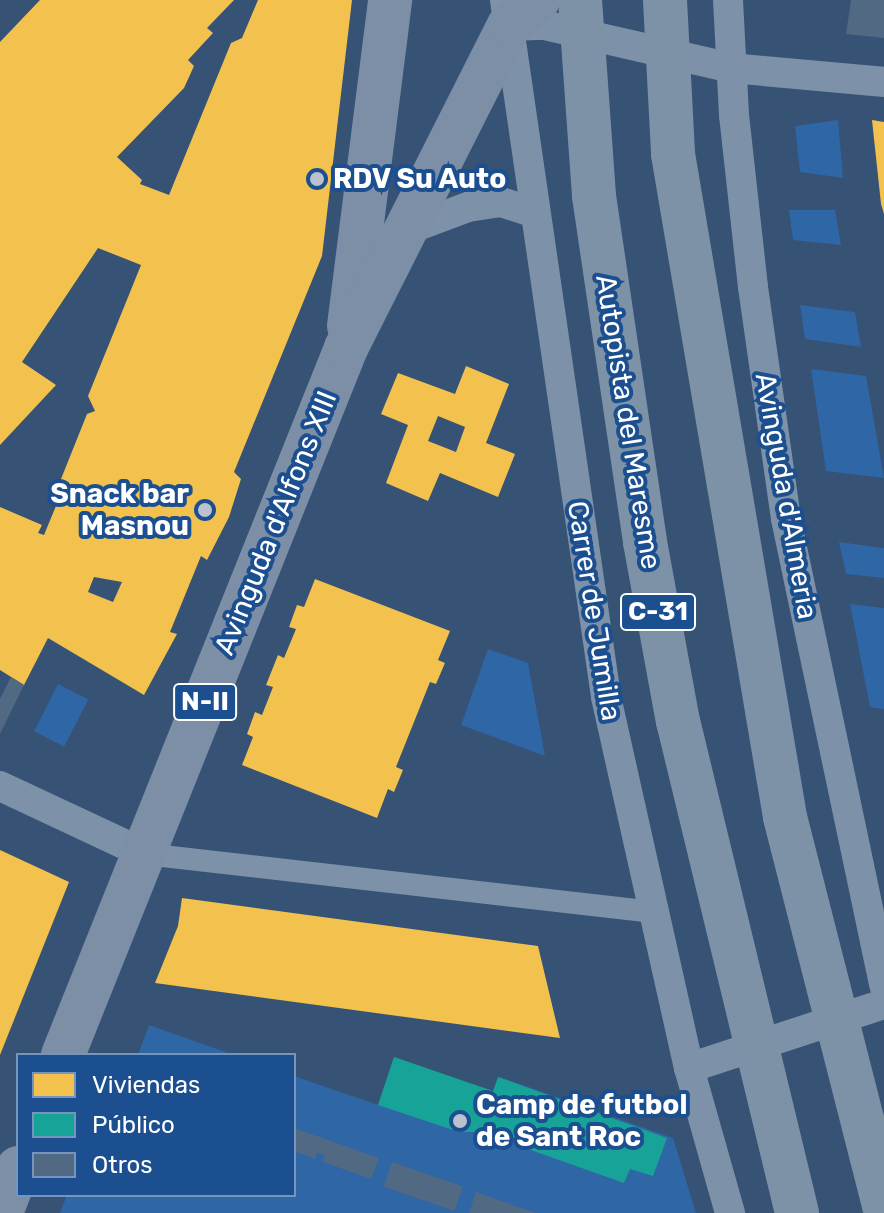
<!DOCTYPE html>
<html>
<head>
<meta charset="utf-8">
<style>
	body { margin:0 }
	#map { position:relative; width:884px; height:1213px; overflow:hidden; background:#365274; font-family:Rubik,sans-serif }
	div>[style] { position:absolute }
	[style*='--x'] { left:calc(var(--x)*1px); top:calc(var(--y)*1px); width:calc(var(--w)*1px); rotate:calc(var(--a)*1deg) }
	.green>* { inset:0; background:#2f66a5; transform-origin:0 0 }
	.homes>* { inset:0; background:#f2c14e }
	.public>* { inset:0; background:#17a398 }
	.building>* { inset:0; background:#526984; transform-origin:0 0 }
	.pedestrian>* { height:22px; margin:-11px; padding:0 11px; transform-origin:11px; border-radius:11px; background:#7d92a8 }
	.minor>* { height:30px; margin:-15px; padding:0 15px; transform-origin:15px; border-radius:15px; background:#7d92a8 }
	.primary>* { height:44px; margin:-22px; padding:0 22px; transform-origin:22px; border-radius:22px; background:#7d8ea7 }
	.motorway-bridge>* { height:44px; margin:-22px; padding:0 22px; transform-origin:22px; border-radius:22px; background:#7e92a7 }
	.dots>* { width:22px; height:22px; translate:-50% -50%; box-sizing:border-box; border:4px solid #1b4f8f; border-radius:50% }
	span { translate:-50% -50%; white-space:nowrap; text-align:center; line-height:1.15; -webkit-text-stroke:8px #1b4f8f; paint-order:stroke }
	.shield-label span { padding:2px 6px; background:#1b4f8f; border:2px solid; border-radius:6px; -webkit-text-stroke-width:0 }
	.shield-label { font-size:26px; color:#fff; font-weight:700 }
	.poi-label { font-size:28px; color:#fff; font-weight:700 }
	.left { translate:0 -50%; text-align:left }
	.right { translate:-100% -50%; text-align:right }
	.street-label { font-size:28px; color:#fff }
	.legend { position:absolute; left:16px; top:1053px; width:280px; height:144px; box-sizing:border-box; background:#1b4f8f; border:2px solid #7695bc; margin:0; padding:10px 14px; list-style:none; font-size:24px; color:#fff }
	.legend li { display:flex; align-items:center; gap:16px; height:40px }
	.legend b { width:40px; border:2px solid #7695bc }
</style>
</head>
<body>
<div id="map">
	<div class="green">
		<i style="clip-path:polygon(838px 120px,843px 178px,800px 172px,795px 126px)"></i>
		<i style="clip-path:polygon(789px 210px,835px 210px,841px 245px,793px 240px)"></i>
		<i style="clip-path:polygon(800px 305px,855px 312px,861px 347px,805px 339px)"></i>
		<i style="clip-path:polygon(811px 369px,866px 376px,884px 478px,826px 471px)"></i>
		<i style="clip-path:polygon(839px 542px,884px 548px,884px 578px,846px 574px)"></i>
		<i style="clip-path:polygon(850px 604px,884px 608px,884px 709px,870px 707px)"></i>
		<i style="clip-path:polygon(488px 649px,528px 663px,545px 756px,461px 725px)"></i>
		<i style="left:58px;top:684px;width:34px;height:53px;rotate:27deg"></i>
		<i style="clip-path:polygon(149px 1025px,234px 1055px,138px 1055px)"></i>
		<i style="clip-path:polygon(394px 1057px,494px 1092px,500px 1077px,673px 1138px,696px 1213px,60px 1213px,67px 1195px,294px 1195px,294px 1076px,378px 1105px)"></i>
	</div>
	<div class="homes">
		<i style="clip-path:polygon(evenodd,40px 0,234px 0,207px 28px,213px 33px,188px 60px,194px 66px,184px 88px,117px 157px,142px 180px,140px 184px,169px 195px,231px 43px,242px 38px,258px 0,352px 0,322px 256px,234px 472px,241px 479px,229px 517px,207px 560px,201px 556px,170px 632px,177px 634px,144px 695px,48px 638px,24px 685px,0 670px,0 507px,42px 525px,38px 533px,44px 535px,58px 501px,53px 499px,87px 414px,95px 411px,88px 396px,141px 265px,98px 248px,22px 362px,56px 385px,0 445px,0 42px,40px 0,94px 577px,122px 582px,113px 602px,88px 592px,94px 577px)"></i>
		<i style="clip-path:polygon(872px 120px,884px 122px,884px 214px,881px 204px)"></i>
		<i style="clip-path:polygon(evenodd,466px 366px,509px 384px,486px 443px,515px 454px,498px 497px,440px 473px,428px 501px,386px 483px,408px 425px,381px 414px,398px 373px,455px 394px,466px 366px,438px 416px,465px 427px,456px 452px,428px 441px,438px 416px)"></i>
		<i style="clip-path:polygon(315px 579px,450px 631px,438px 660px,445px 663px,436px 684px,430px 682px,396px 767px,403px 770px,394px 792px,388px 789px,377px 818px,242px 765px,253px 737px,247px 734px,255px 712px,262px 715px,273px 687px,266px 685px,278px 655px,284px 658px,296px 629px,289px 627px,297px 605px,304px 607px)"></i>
		<i style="clip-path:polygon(0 850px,69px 882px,0 1055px)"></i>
		<i style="clip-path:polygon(182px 898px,538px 946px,560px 1038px,155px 983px,178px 926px)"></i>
	</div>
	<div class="public">
		<i style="clip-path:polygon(394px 1057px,493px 1091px,498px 1077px,667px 1138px,653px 1176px,630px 1169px,624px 1183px,480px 1132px,459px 1132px,378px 1105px)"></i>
	</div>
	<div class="building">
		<i style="clip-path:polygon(851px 0,884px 0,884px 38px,846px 34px)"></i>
		<i style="clip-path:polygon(11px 677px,24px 685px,0 734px,0 699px)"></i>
		<i style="clip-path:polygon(294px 1128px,379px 1158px,371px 1179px,323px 1162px,325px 1155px,317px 1153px,315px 1159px,294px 1151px)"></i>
		<i style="left:392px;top:1162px;width:75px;height:26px;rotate:19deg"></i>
		<i style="clip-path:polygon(476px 1192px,536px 1213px,469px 1213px)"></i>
	</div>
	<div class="pedestrian">
		<i style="--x:145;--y:854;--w:512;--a:6.5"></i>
	</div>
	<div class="minor">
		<i style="--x:505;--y:0;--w:704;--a:81.75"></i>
		<i style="--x:606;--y:697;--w:380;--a:77.4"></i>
		<i style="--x:689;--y:1068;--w:151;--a:74.2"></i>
		<i style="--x:728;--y:0;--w:115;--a:87"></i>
		<i style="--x:734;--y:115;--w:173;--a:83.7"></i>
		<i style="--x:753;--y:287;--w:234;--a:81.9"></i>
		<i style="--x:786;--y:519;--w:477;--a:78.1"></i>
		<i style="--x:509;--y:26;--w:35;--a:-2"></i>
		<i style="--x:544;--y:25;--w:192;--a:12.9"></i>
		<i style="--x:731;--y:68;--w:154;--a:5.2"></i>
		<i style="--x:412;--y:228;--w:60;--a:-20.6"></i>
		<i style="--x:468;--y:207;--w:33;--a:-9"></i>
		<i style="--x:501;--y:202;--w:35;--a:18"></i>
		<i style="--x:0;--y:786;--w:160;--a:25.1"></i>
		<i style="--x:689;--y:1068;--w:205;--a:-18.2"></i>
	</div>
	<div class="primary">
		<i style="--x:349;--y:326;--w:329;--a:-82.8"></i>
		<i style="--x:63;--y:1055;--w:762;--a:-68.18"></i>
		<i style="--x:346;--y:348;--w:361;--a:-63.2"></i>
		<i style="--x:509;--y:26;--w:39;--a:-42"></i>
		<i style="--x:1;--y:1213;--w:48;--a:-69.3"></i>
	</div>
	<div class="motorway-bridge">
		<i style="--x:580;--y:0;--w:196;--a:85.9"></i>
		<i style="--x:594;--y:196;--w:350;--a:81.6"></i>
		<i style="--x:645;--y:542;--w:182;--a:79.6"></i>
		<i style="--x:678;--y:721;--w:506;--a:76.4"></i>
		<i style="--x:665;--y:0;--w:154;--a:87"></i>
		<i style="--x:673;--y:154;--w:672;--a:80.41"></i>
		<i style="--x:785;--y:817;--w:401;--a:75.7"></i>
	</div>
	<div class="dots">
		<i style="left:317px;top:179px;background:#b9c2ce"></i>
		<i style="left:205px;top:510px;background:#b9c2ce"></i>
		<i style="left:460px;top:1121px;background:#b9c2ce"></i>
	</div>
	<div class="shield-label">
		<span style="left:658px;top:612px">C-31</span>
		<span style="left:205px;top:702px">N-II</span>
	</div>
	<div class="poi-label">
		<span class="left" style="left:333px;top:179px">RDV Su Auto</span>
		<span class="right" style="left:189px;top:510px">Snack bar<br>Masnou</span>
		<span class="left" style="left:476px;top:1121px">Camp de futbol<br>de Sant Roc</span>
	</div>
	<div class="street-label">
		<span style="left:628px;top:422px;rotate:81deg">Autopista del Maresme</span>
		<span style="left:786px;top:496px;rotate:80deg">Avinguda d'Almeria</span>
		<span style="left:276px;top:523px;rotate:-68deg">Avinguda d'Alfons XIII</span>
		<span style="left:594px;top:611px;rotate:81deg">Carrer de Jumilla</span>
	</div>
	<ul class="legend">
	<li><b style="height:22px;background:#f2c14e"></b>Viviendas</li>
	<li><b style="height:22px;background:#17a398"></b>Público</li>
	<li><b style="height:22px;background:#526984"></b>Otros</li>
	</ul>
</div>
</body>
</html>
